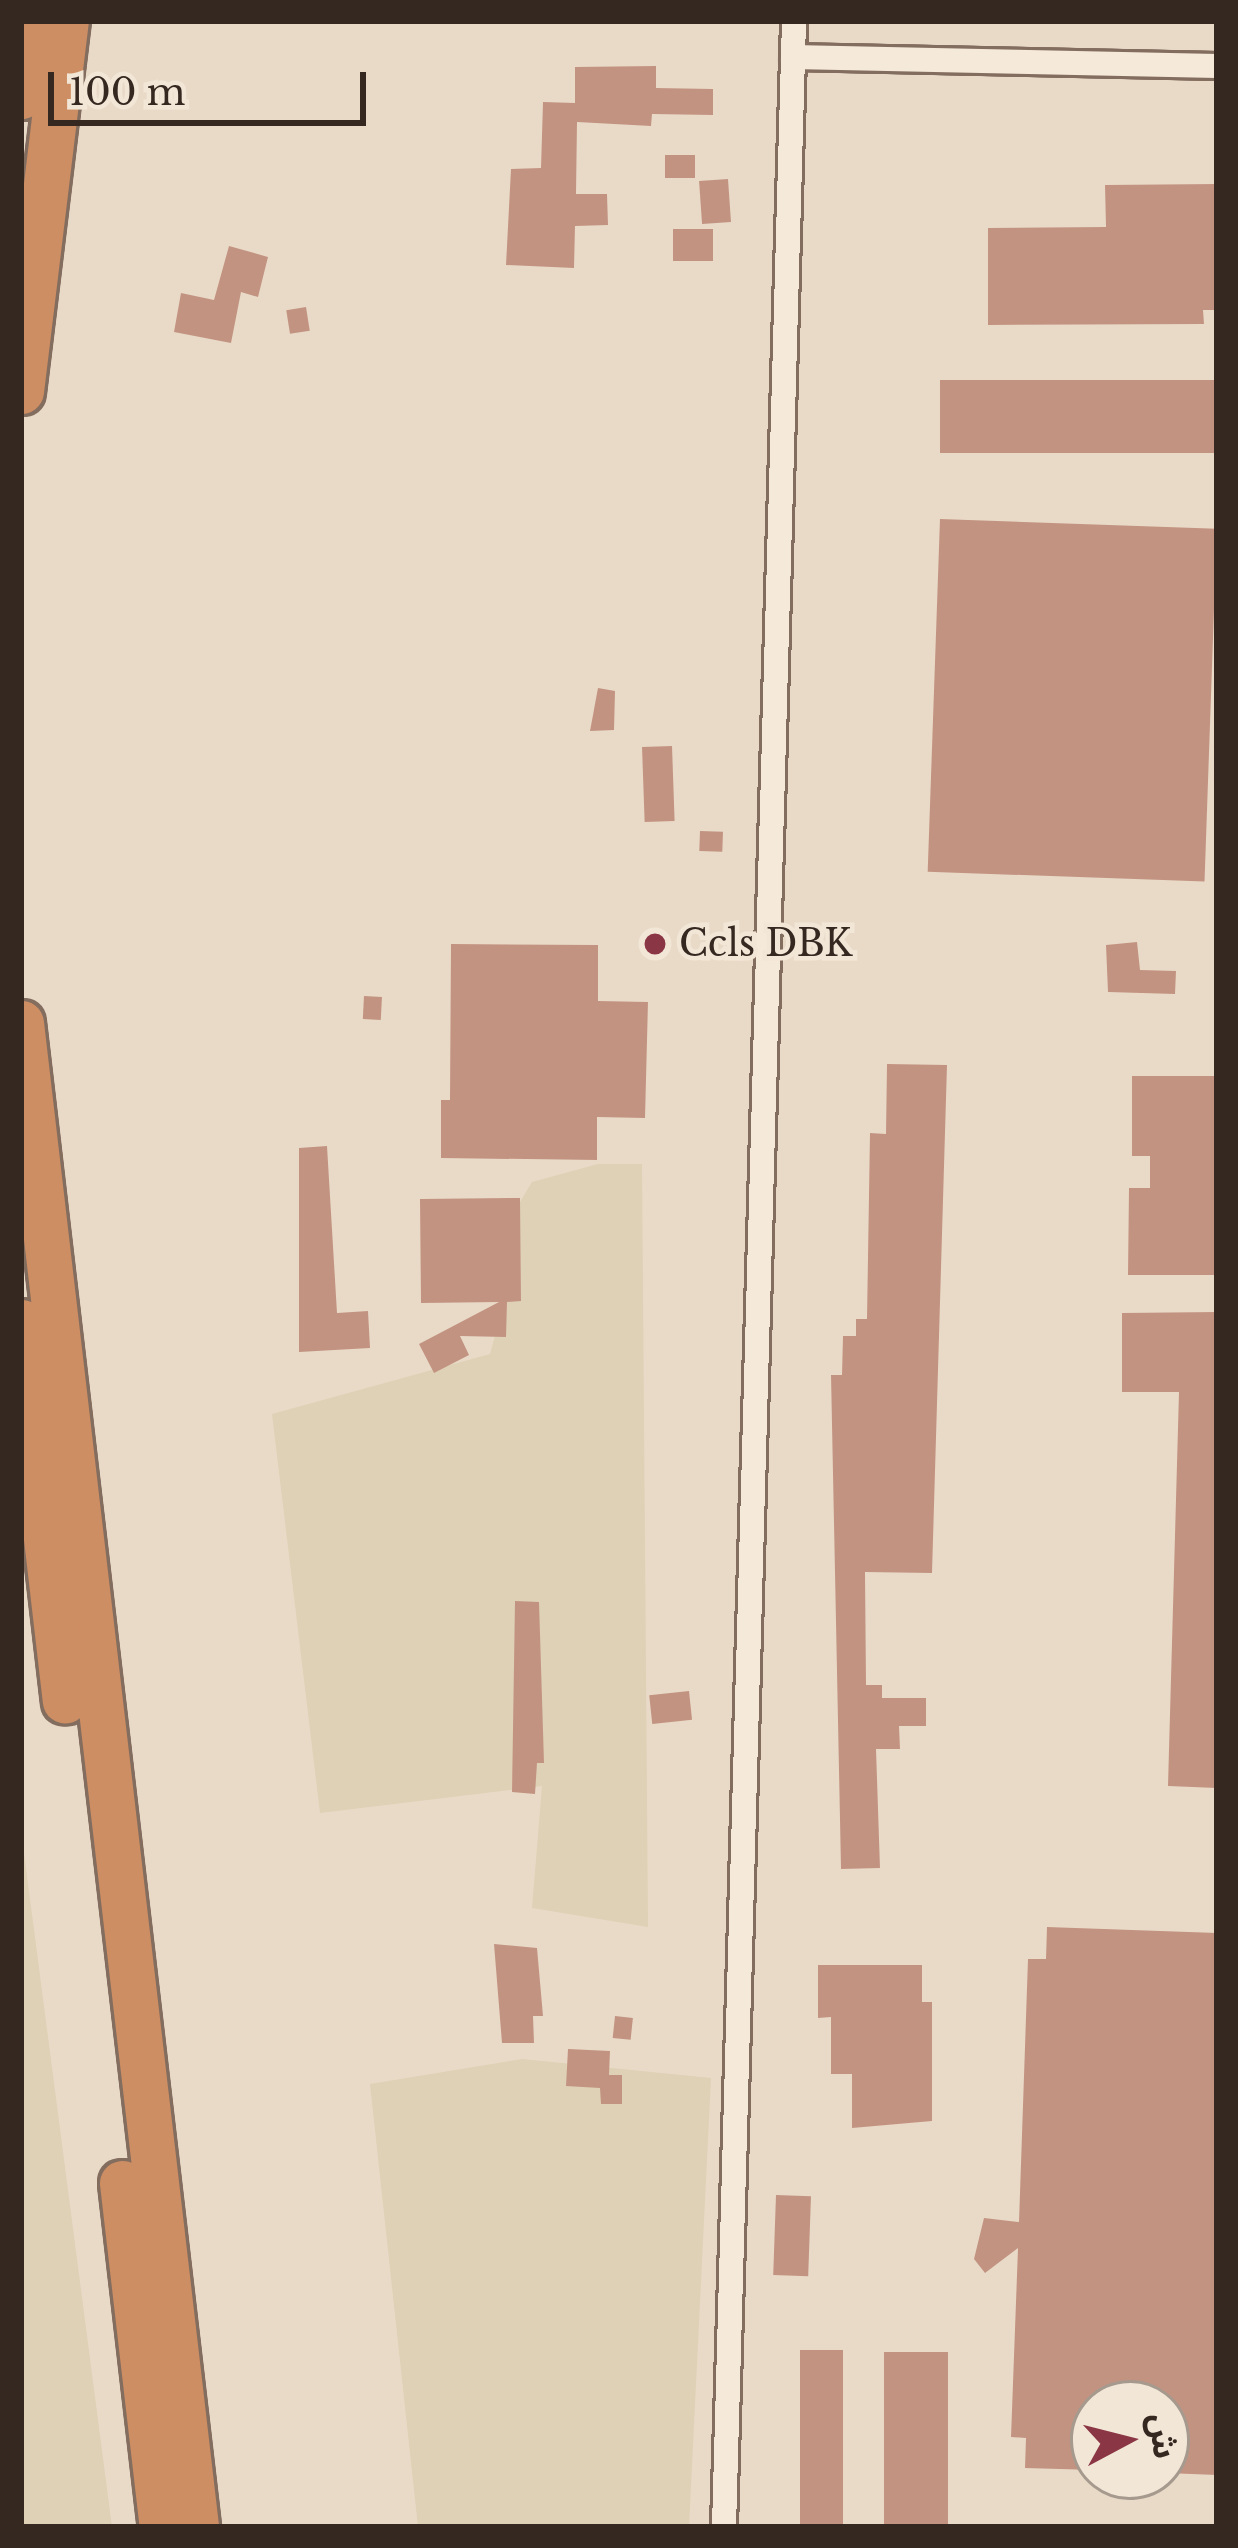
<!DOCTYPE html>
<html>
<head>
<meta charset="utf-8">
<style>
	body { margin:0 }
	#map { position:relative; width:1238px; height:2548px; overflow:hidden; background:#e9dac8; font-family:"Libre Baskerville","Noto Sans Arabic",serif }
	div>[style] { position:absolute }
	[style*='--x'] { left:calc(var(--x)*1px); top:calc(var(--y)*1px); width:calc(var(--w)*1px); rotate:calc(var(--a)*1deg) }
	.farmland>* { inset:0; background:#ded1b6 }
	.building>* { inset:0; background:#c39382; transform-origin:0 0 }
	.roads { filter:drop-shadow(3px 0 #836d5f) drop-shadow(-3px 0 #836d5f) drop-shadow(0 3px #836d5f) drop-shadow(0 -3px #836d5f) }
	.street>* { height:24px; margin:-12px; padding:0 12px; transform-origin:12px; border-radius:12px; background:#f5e9da }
	.highway>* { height:45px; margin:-22.5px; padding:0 22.5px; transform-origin:22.5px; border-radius:22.5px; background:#ce8e63 }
	.dots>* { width:33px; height:33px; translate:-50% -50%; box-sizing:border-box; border:6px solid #f2e6d7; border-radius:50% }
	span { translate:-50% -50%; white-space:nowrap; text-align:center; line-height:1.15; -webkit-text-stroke:9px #f2e6d7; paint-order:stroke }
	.poi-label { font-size:36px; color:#352821 }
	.left { translate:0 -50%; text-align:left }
	.frame { position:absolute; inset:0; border:24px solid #352821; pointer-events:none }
	.north { position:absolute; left:1070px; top:2380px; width:120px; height:120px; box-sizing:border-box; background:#f2e6d7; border:3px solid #a69a8e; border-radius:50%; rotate:83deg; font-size:33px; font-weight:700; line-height:48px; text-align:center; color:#352821 }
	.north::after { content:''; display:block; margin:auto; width:42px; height:54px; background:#8b3644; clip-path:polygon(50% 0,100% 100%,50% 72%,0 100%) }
	.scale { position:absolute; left:48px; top:72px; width:318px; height:54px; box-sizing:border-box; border:6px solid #352821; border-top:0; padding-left:15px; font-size:36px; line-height:42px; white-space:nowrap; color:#352821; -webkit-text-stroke:9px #f2e6d7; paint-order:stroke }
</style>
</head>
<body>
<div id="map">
	<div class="farmland">
		<i style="clip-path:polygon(598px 1164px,642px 1164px,648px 1927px,532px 1908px,542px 1786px,320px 1813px,272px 1414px,490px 1354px,505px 1299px,508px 1222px,532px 1182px)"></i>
		<i style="clip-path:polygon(21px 1830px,112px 2527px,21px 2527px)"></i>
		<i style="clip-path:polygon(522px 2059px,711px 2078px,689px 2527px,418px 2527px,370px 2084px)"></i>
	</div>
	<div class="building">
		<i style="clip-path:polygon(656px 66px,656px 88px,713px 89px,713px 115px,652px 114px,651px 126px,577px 122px,576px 194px,607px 194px,608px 225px,575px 226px,574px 268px,506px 265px,511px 169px,541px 168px,543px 102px,575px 103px,575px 67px)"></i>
		<i style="left:695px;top:155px;width:23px;height:30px;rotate:90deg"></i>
		<i style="left:728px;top:179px;width:43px;height:29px;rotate:86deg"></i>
		<i style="clip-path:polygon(1217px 184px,1217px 310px,1203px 310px,1204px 324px,988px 325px,988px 228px,1106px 227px,1105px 185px)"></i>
		<i style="left:673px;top:229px;width:40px;height:32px"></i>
		<i style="clip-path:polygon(229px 246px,268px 257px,258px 297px,241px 292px,231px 343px,174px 332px,181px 293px,214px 300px)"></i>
		<i style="left:306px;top:307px;width:24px;height:20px;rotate:81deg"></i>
		<i style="left:1217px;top:380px;width:73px;height:277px;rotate:90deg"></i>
		<i style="left:940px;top:519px;width:277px;height:353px;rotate:2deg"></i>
		<i style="clip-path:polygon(598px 688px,615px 691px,614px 730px,590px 731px)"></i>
		<i style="left:672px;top:746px;width:75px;height:30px;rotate:88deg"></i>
		<i style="left:700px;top:831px;width:23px;height:20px;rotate:2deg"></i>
		<i style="clip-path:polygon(1137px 942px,1140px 970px,1176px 971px,1175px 994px,1108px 992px,1106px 945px)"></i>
		<i style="clip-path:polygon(451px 944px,598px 945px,598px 1001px,648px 1002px,645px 1118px,597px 1117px,597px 1160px,441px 1158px,441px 1100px,450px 1100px)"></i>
		<i style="left:364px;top:996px;width:18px;height:23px;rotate:3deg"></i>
		<i style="clip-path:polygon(887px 1064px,947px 1065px,932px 1573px,865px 1572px,866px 1685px,882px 1685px,882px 1698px,926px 1698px,926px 1726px,899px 1726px,900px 1749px,876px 1749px,880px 1868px,841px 1869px,831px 1375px,842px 1375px,843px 1336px,856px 1336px,856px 1319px,867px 1319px,870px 1133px,886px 1134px)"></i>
		<i style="clip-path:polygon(1132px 1076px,1217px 1076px,1217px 1275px,1128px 1275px,1129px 1188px,1150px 1188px,1150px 1156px,1132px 1156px)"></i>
		<i style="clip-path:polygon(327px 1146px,337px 1313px,368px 1311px,370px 1348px,299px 1352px,299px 1148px)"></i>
		<i style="clip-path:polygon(520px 1198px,521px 1301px,507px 1302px,506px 1337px,460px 1336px,469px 1355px,434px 1373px,419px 1344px,499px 1302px,421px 1303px,420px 1199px)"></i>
		<i style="clip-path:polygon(1217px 1312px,1217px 1788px,1168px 1786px,1179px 1392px,1122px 1392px,1122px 1313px)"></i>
		<i style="clip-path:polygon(515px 1601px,539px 1602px,544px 1763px,537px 1763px,535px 1794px,512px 1792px)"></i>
		<i style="left:689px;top:1691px;width:29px;height:40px;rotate:84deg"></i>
		<i style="clip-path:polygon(1047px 1927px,1217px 1933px,1217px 2475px,1166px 2473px,1166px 2404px,1094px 2404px,1094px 2470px,1025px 2468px,1026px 2438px,1011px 2437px,1018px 2248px,985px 2273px,974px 2259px,984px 2218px,1019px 2222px,1028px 1959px,1046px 1959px)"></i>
		<i style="clip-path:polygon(494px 1944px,537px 1948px,543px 2016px,533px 2016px,534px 2043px,502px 2043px)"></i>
		<i style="clip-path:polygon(818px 1965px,922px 1965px,922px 2002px,932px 2002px,932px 2121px,852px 2128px,852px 2074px,831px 2074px,831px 2017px,818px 2018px)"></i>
		<i style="left:615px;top:2016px;width:18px;height:22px;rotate:6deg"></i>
		<i style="clip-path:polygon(568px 2049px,610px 2051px,609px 2075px,622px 2075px,622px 2104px,601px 2104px,600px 2088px,566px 2086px)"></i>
		<i style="left:776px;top:2195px;width:35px;height:80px;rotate:2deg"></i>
		<i style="left:800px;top:2350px;width:43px;height:177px"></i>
		<i style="left:884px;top:2352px;width:64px;height:175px"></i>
	</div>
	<div class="roads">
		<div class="street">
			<i style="--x:793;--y:57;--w:424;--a:1.2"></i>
			<i style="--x:724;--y:2527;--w:2507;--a:-88.4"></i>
		</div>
		<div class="highway">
			<i style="--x:21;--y:96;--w:76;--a:-83.2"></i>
			<i style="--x:21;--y:391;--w:373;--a:-83.1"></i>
			<i style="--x:21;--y:1023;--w:1514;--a:83.36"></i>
			<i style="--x:21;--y:1322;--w:381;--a:83.4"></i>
			<i style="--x:122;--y:2183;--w:346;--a:83.4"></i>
		</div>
	</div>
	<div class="dots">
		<i style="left:655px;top:944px;background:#8b3644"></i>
	</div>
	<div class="poi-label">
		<span class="left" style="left:679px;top:944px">Ccls DBK</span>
	</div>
	<div class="frame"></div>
	<div class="north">ش</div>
	<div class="scale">100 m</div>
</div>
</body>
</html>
